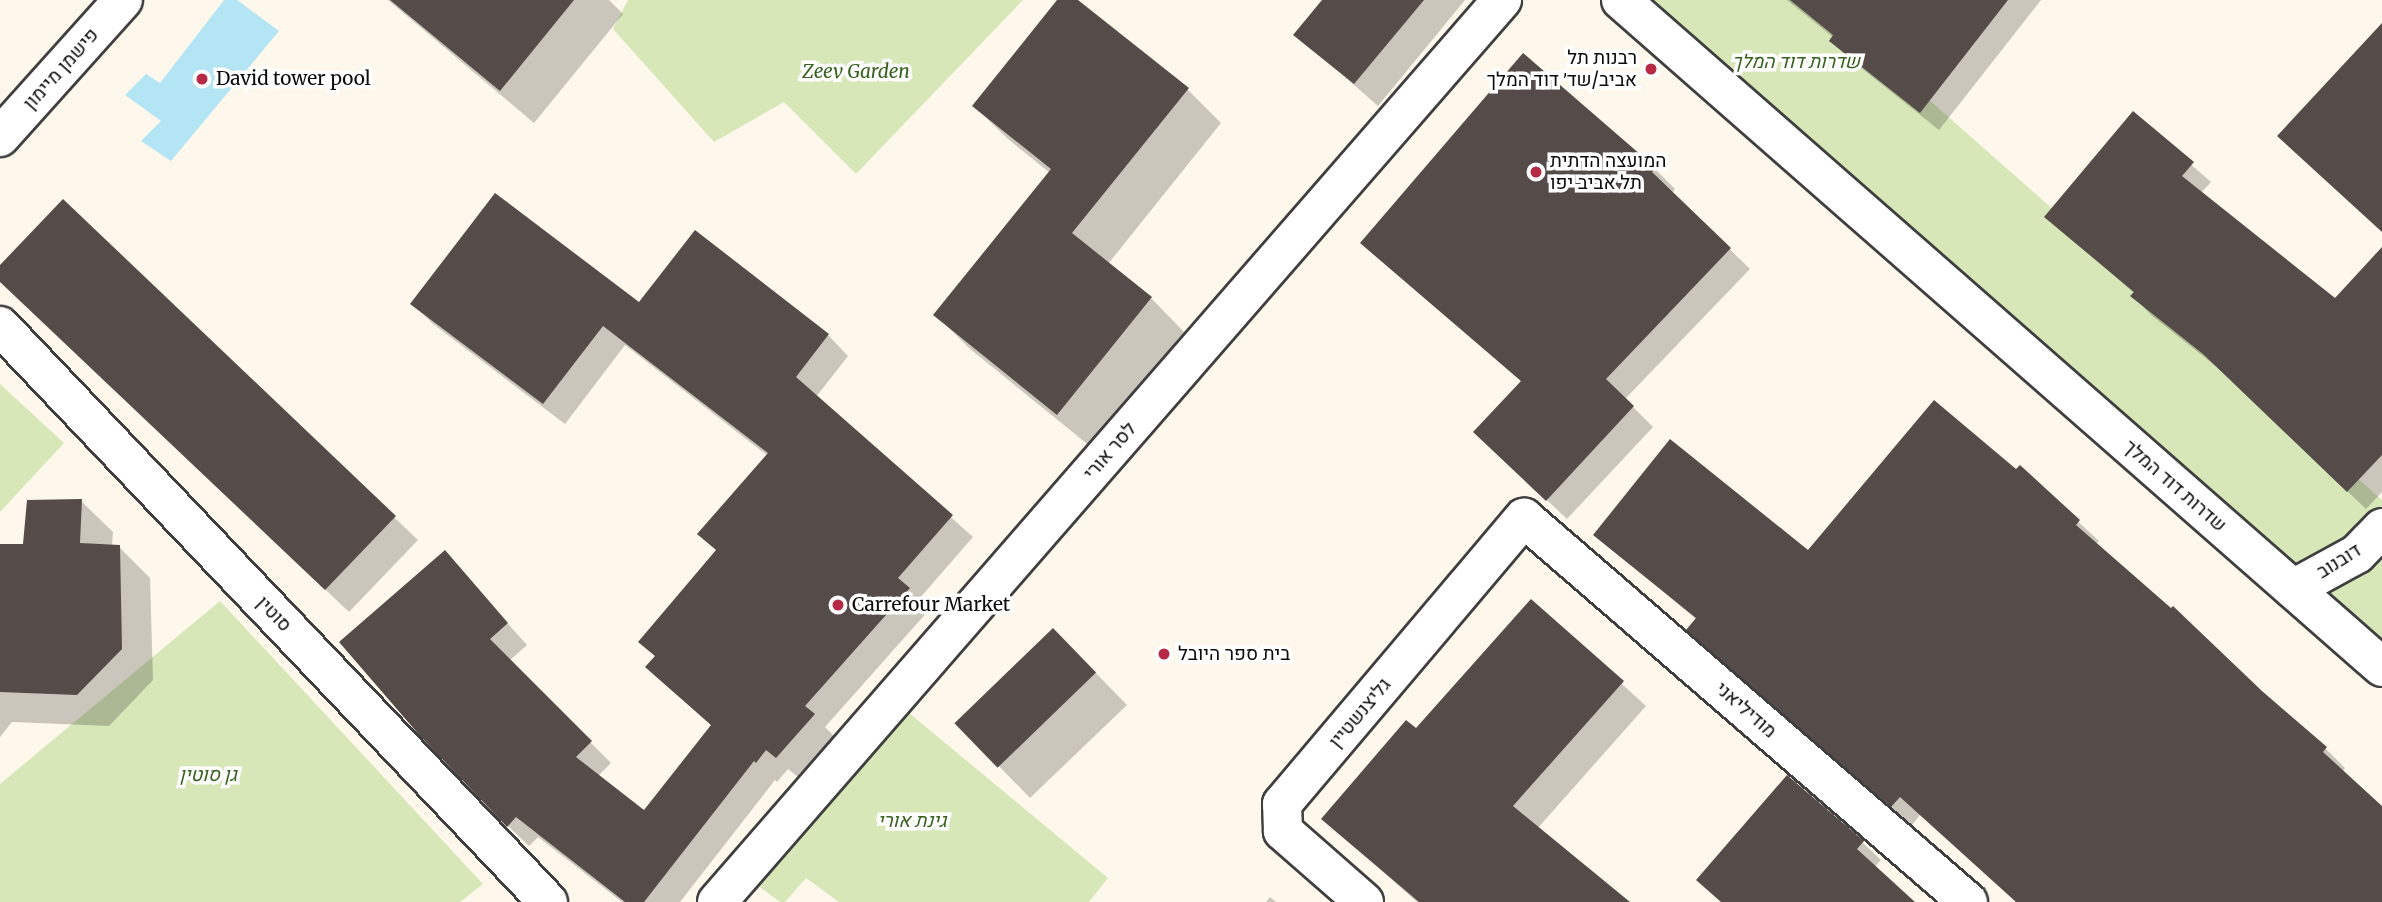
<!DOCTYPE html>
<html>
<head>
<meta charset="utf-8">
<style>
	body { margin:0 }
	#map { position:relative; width:2382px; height:902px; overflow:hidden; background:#fef8ec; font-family:Merriweather,Heebo,serif }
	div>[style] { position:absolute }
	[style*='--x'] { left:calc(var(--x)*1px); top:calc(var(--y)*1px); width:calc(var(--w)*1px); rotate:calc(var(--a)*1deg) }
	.green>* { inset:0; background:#d7e7b8 }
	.water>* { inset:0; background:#b3e5f4 }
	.shadow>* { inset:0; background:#0003 }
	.building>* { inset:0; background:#554c49; transform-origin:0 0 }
	.roads { filter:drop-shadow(2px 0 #3f3f3f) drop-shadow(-2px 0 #3f3f3f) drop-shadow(0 2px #3f3f3f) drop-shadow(0 -2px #3f3f3f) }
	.minor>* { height:38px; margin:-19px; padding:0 19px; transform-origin:19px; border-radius:19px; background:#fff }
	.dots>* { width:19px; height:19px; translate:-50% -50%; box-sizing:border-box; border:4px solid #fff; border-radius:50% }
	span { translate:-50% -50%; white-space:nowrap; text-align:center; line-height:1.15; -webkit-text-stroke:7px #fff; paint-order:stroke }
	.poi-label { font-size:19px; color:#0c0c0c }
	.right { translate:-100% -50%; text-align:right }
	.left { translate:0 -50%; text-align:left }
	.park-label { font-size:19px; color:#37621f; font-style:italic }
	.street-label { font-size:19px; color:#0c0c0c }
</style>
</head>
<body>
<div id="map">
	<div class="green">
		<i style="clip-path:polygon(628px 0,1023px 0,856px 174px,784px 102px,714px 142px,613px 29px)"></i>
		<i style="clip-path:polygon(1630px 0,1816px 0,2382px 500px,2382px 638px)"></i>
		<i style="clip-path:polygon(0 384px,64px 443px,0 512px)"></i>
		<i style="clip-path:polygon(220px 601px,483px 884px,460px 902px,0 902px,0 784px)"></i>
		<i style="clip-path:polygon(903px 708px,1108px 878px,1089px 902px,839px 902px,806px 878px,785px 902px,780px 902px,750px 880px)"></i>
	</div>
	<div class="water">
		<i style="clip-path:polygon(224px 0,237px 0,279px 31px,171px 161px,141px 141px,161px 121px,125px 95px,146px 74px,160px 83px)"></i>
	</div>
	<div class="shadow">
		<i style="clip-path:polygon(388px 0,609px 0,623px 14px,534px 123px)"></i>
		<i style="clip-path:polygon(1059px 0,1076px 0,1188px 90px,1221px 123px,1108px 264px,1151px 298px,1184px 332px,1091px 447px,969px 348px,936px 315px,1050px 173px,1008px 139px,974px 106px)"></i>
		<i style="clip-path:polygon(1324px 0,1465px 0,1378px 106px,1296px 34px)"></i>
		<i style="clip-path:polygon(1787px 0,2041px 0,1939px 130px,1850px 59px,1831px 41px,1834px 38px)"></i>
		<i style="clip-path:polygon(2133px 114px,2211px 182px,2201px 193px,2335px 300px,2382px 250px,2382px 492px,2366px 509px,2223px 372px,2151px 315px,2133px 296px,2135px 294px,2046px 217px)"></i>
		<i style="clip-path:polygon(1655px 169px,1675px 189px,1672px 193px,1750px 269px,1625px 399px,1653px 427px,1567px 519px,1496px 452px,1522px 382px,1363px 243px)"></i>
		<i style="clip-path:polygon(63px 202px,418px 540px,349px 612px,0 280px,0 268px)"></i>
		<i style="clip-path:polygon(413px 304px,639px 304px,828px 335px,848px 356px,816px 397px,973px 537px,919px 599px,929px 610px,825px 727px,834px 736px,798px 777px,788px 769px,777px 782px,775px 780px,680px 902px,622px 902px,538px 837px,529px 846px,508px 826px,445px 553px,527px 645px,509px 661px,611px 763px,598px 776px,644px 813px,712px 726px,647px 667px,656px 657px,640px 641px,718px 552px,768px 456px,625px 345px,565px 424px,433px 324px)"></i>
		<i style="clip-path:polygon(2020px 468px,2099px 541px,2096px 544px,2326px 749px,2345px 768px,2342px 772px,2382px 807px,2382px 902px,2019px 902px,1920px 815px,1912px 825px,1708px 649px,1697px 620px,1596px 535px,1808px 553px)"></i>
		<i style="clip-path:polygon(81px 501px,113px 532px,112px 546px,119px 547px,150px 578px,153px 680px,109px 726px,12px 722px,0 737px,0 546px,25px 546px)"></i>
		<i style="clip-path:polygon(1531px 601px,1646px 706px,1537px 829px,1623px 902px,1417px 902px,1324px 819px,1417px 731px)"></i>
		<i style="clip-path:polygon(1085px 662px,1127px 705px,1030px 798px,957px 723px)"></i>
		<i style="clip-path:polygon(1862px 842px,1881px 860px,1874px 868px,1912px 902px,1721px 902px)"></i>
		<i style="clip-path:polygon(1270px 897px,1276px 902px,1266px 902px)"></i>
	</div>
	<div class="building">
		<i style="clip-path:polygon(390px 0,574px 0,500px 91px)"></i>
		<i style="clip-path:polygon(1057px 0,1078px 0,1189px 88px,1072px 233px,1152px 297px,1057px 415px,933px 315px,1051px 169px,972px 106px)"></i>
		<i style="clip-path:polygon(1322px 0,1424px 0,1354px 84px,1293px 35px)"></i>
		<i style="clip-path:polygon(1790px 0,2008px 0,1920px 113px,1829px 41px,1833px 35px)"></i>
		<i style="clip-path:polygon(2382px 23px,2382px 232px,2277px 136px)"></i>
		<i style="clip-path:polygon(1523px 53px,1656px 168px,1652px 172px,1731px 248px,1606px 379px,1634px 406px,1546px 501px,1473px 432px,1521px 381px,1360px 243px)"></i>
		<i style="clip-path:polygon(2133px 111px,2194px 162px,2182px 176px,2335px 298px,2382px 247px,2382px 455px,2347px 492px,2203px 354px,2130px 296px,2134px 292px,2044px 217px)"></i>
		<i style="clip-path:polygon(495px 193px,639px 302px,695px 230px,829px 334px,796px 377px,953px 515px,898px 578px,910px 588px,805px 706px,815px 714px,776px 758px,766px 750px,756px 763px,754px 761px,644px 902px,625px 902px,516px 817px,507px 827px,421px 737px,339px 642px,445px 550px,508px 623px,490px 639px,592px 741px,576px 757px,644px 810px,711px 725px,645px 667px,655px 656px,638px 642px,716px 550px,697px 534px,768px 453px,603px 326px,543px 404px,410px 304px)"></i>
		<i style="clip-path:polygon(63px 199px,396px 516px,325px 590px,0 282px,0 265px)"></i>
		<i style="clip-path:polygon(1934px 400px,2016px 469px,2020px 465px,2080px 520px,2076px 525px,2171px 608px,2173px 606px,2262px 691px,2327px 747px,2323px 752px,2382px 806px,2382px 902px,2016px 902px,1900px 797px,1891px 807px,1686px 630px,1696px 618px,1593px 535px,1670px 439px,1808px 550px)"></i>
		<i style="clip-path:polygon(82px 499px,80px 543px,120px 545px,122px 649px,77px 695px,0 692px,0 544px,23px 544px,27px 500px)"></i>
		<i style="clip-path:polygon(1531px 599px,1624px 681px,1513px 806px,1630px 902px,1419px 902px,1321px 819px,1406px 720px,1416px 728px)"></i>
		<i style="left:1053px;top:628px;width:62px;height:137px;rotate:46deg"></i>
		<i style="clip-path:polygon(1787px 775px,1864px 841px,1857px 849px,1915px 902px,1721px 902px,1696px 880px)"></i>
	</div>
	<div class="roads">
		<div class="minor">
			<i style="--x:1621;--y:0;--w:1012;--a:41.23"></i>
			<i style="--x:0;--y:137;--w:184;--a:-48.1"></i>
			<i style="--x:0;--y:326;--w:795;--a:46.43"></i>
			<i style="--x:2293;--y:589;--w:73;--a:-28.7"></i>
			<i style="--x:2357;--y:554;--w:36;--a:-46"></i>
			<i style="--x:717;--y:902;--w:1196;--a:-48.97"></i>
			<i style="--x:1364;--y:902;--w:108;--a:-138.8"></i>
			<i style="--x:1283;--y:831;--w:27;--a:-92"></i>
			<i style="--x:1282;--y:804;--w:375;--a:-49.8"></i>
			<i style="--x:1524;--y:518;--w:587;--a:40.86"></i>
		</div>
	</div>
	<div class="dots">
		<i style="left:1651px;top:69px;background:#b72a45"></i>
		<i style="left:202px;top:79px;background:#b72a45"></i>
		<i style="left:1536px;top:172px;background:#b72a45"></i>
		<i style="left:838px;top:605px;background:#b72a45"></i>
		<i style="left:1164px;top:654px;background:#b72a45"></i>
	</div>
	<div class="poi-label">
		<span class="right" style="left:1637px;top:69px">רבנות תל<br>אביב/שד׳ דוד המלך</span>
		<span class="left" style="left:216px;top:79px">David tower pool</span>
		<span class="left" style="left:1550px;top:172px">המועצה הדתית<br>תל אביב יפו</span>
		<span class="left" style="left:852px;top:605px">Carrefour Market</span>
		<span class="left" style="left:1178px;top:654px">בית ספר היובל</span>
	</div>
	<div class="park-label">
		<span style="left:1796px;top:62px">שדרות דוד המלך</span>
		<span style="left:856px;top:72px">Zeev Garden</span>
		<span style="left:208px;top:775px">גן סוטין</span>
		<span style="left:912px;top:821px">גינת אורי</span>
	</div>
	<div class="street-label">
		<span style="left:61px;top:69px;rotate:-48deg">פישמן מיימון</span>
		<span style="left:1110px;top:451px;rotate:-49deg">לסר אורי</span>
		<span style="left:2175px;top:486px;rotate:41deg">שדרות דוד המלך</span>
		<span style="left:2339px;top:561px;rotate:-32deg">דובנוב</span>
		<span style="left:274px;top:614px;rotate:46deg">סוטין</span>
		<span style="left:1746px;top:710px;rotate:41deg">מודיליאני</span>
		<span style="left:1360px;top:713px;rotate:-50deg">גליצנשטיין</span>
	</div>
</div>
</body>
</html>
